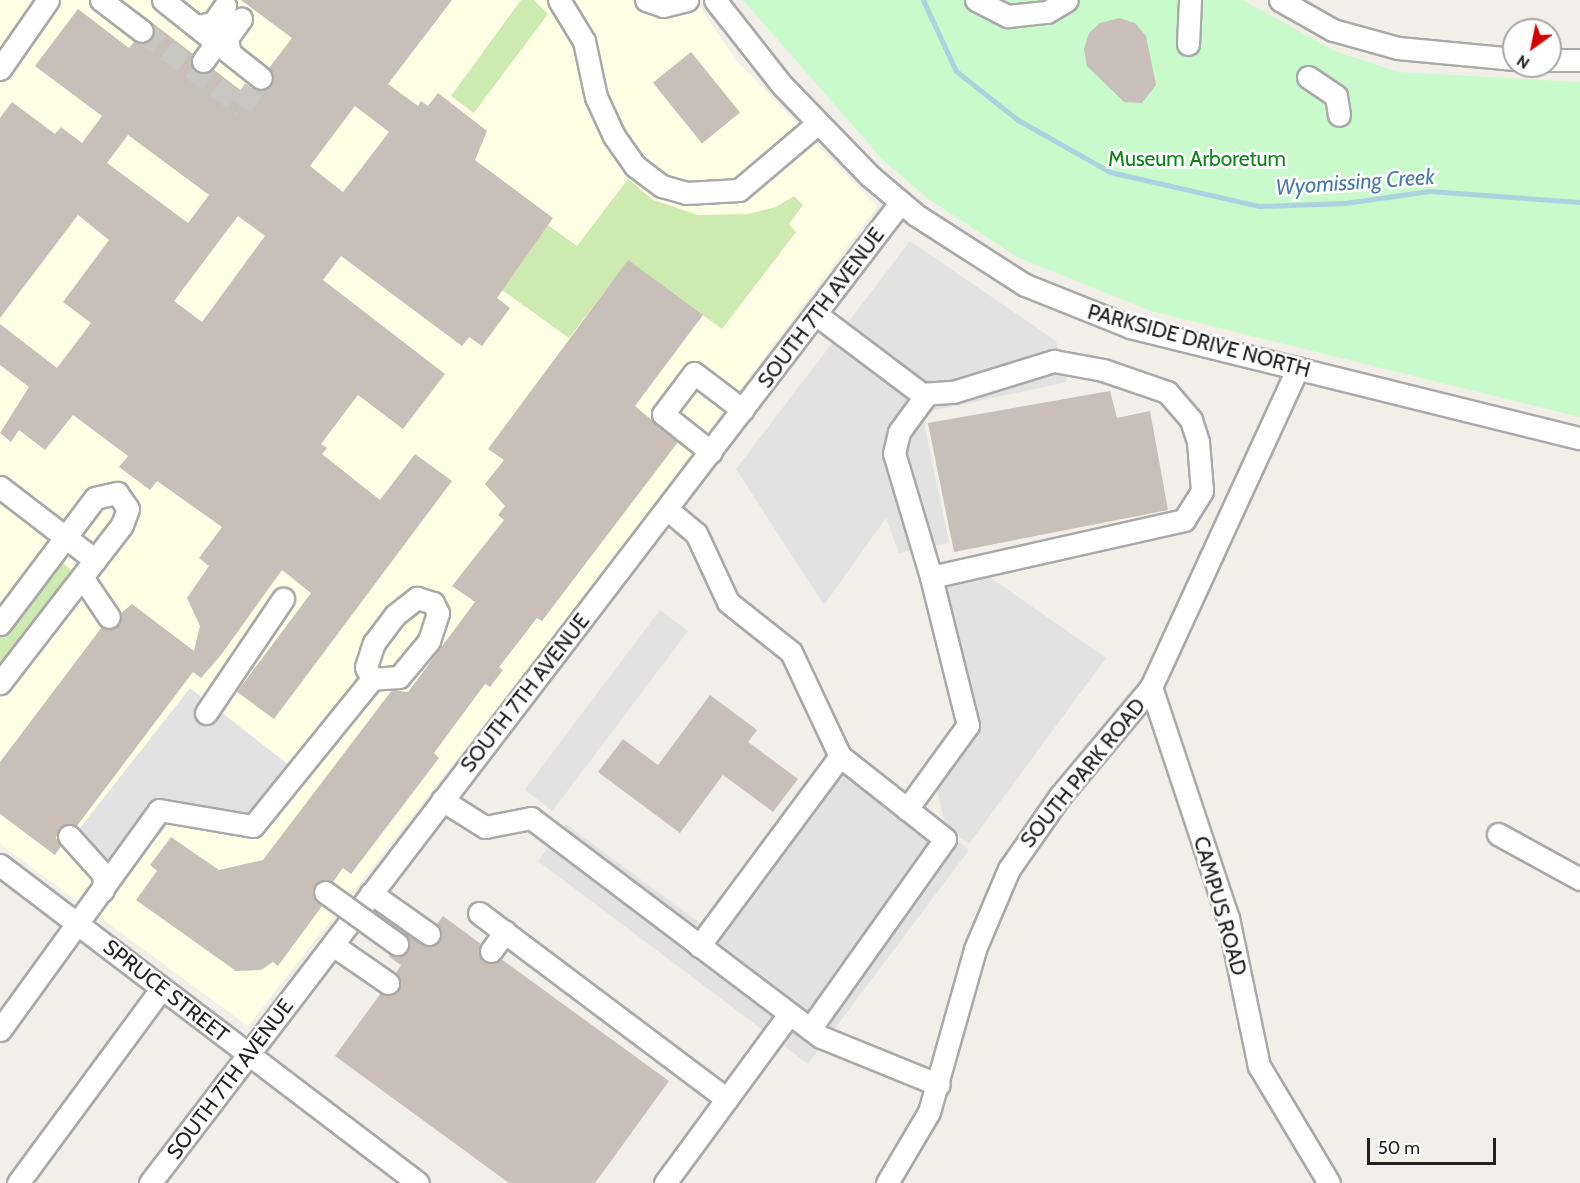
<!DOCTYPE html>
<html>
<head>
<meta charset="utf-8">
<style>
	body { margin:0 }
	#map { position:relative; width:1580px; height:1183px; overflow:hidden; background:#f2efe9; font-family:Cabin,sans-serif }
	div>[style] { position:absolute }
	[style*='--x'] { left:calc(var(--x)*1px); top:calc(var(--y)*1px); width:calc(var(--w)*1px); rotate:calc(var(--a)*1deg) }
	.education>* { inset:0; background:#ffffe5 }
	.grass>* { inset:0; background:#cdebb0 }
	.park>* { inset:0; background:#c8facc }
	.parking>* { inset:0; background:#e2e2e2; transform-origin:0 0 }
	.stream>* { height:5px; margin:-2.5px; padding:0 2.5px; transform-origin:2.5px; border-radius:2.5px; background:#aad3df }
	.building>* { inset:0; background:#c7bfb8; transform-origin:0 0 }
	.minor-tunnel>* { height:21px; margin-top:-10.5px; transform-origin:0; background:repeating-linear-gradient(90deg,#c8c6c1 0 21px,transparent 0 31px) }
	.roads { filter:drop-shadow(2px 0 #a9a9a9) drop-shadow(-2px 0 #a9a9a9) drop-shadow(0 2px #a9a9a9) drop-shadow(0 -2px #a9a9a9) }
	.minor>* { height:21px; margin:-10.5px; padding:0 10.5px; transform-origin:10.5px; border-radius:10.5px; background:#fff }
	.bridges { filter:drop-shadow(2px 0 #a9a9a9) drop-shadow(-2px 0 #a9a9a9) drop-shadow(0 2px #a9a9a9) drop-shadow(0 -2px #a9a9a9) }
	.minor-bridge>* { height:21px; margin:-10.5px; padding:0 10.5px; transform-origin:10.5px; border-radius:10.5px; background:#fff }
	span { translate:-50% -50%; white-space:nowrap; text-align:center; line-height:1.15; -webkit-text-stroke:5px #fff; paint-order:stroke }
	.park-label { font-size:21px; color:#0c8416 }
	.street-label { font-size:21px; color:#222 }
	.water-label { font-size:22px; color:#4a7aab; font-style:italic }
	.north { position:absolute; left:1502px; top:18px; width:60px; height:60px; box-sizing:border-box; background:#fff; border:2px solid #a7a7a7; border-radius:50%; rotate:213deg; font-size:16px; font-weight:700; line-height:24px; text-align:center; color:#222 }
	.north::after { content:''; display:block; margin:auto; width:21px; height:27px; background:#d40000; clip-path:polygon(50% 0,100% 100%,50% 72%,0 100%) }
	.scale { position:absolute; left:1367px; top:1138px; width:129px; height:27px; box-sizing:border-box; border:3px solid #222; border-top:0; padding-left:8px; font-size:18px; line-height:21px; white-space:nowrap; color:#222; -webkit-text-stroke:4px #fff; paint-order:stroke }
</style>
</head>
<body>
<div id="map">
	<div class="education">
		<i style="clip-path:polygon(0 0,695px 0,736px 60px,877px 207px,604px 571px,248px 1026px,0 844px)"></i>
	</div>
	<div class="grass">
		<i style="clip-path:polygon(521px 0,534px 0,548px 14px,474px 113px,451px 96px)"></i>
		<i style="clip-path:polygon(628px 179px,653px 200px,698px 215px,749px 214px,776px 207px,794px 196px,803px 205px,789px 224px,796px 232px,722px 329px,628px 261px,569px 338px,502px 290px,548px 225px,577px 246px)"></i>
		<i style="clip-path:polygon(60px 561px,75px 573px,0 673px,0 634px)"></i>
	</div>
	<div class="park">
		<i style="clip-path:polygon(743px 0,1243px 0,1335px 51px,1398px 72px,1580px 82px,1580px 417px,1151px 311px,1017px 257px,927px 198px,883px 160px)"></i>
	</div>
	<div class="parking">
		<i style="clip-path:polygon(910px 241px,1056px 341px,1067px 382px,922px 413px,949px 543px,899px 553px,886px 518px,824px 605px,736px 469px)"></i>
		<i style="clip-path:polygon(965px 560px,1106px 658px,969px 844px,945px 826px,936px 783px,964px 737px,937px 605px)"></i>
		<i style="left:660px;top:610px;width:35px;height:225px;rotate:37deg"></i>
		<i style="clip-path:polygon(190px 688px,289px 765px,250px 814px,184px 806px,121px 879px,76px 833px)"></i>
		<i style="clip-path:polygon(840px 745px,969px 850px,808px 1064px,538px 861px,566px 824px,705px 927px)"></i>
	</div>
	<div class="stream">
		<i style="--x:923;--y:0;--w:78;--a:65.1"></i>
		<i style="--x:956;--y:71;--w:79;--a:38.3"></i>
		<i style="--x:1018;--y:120;--w:106;--a:29.5"></i>
		<i style="--x:1110;--y:172;--w:153;--a:12.9"></i>
		<i style="--x:1259;--y:206;--w:86;--a:-2"></i>
		<i style="--x:1345;--y:203;--w:85;--a:-8.1"></i>
		<i style="--x:1429;--y:191;--w:151;--a:4.2"></i>
	</div>
	<div class="building">
		<i style="clip-path:polygon(evenodd,241px 0,452px 0,388px 84px,418px 106px,421px 101px,428px 106px,438px 93px,487px 131px,475px 160px,553px 218px,497px 298px,510px 308px,482px 346px,469px 337px,462px 346px,341px 256px,323px 280px,445px 374px,403px 429px,358px 395px,321px 444px,327px 448px,322px 454px,380px 500px,415px 454px,452px 481px,274px 719px,237px 692px,311px 593px,282px 570px,221px 655px,201px 678px,193px 672px,77px 826px,60px 827px,56px 838px,61px 846px,55px 855px,0 814px,0 762px,102px 627px,117px 627px,121px 613px,132px 604px,194px 651px,200px 626px,187px 598px,209px 566px,199px 558px,222px 527px,157px 481px,150px 490px,119px 467px,128px 456px,73px 415px,45px 450px,19px 430px,11px 442px,0 433px,29px 387px,0 365px,0 324px,57px 368px,91px 323px,63px 302px,109px 240px,78px 215px,0 318px,0 118px,12px 102px,55px 134px,61px 127px,82px 143px,102px 116px,35px 66px,78px 9px,129px 48px,135px 41px,152px 39px,150px 21px,193px 54px,196px 72px,213px 69px,248px 96px,253px 88px,266px 90px,274px 79px,269px 68px,292px 38px,241px 0,355px 106px,389px 132px,343px 192px,310px 166px,355px 106px,241px 0,128px 135px,209px 195px,188px 223px,107px 163px,128px 135px,241px 0,238px 216px,265px 236px,202px 322px,174px 301px,238px 216px)"></i>
		<i style="clip-path:polygon(1119px 18px,1135px 23px,1146px 36px,1156px 85px,1142px 103px,1124px 102px,1087px 66px,1084px 49px,1089px 33px,1100px 23px)"></i>
		<i style="left:691px;top:52px;width:78px;height:49px;rotate:51deg"></i>
		<i style="clip-path:polygon(628px 260px,703px 315px,635px 406px,678px 442px,542px 621px,537px 618px,499px 667px,503px 670px,490px 687px,485px 684px,434px 753px,439px 758px,351px 874px,343px 868px,333px 882px,315px 884px,313px 897px,322px 906px,278px 966px,273px 962px,261px 970px,236px 971px,136px 900px,157px 871px,150px 865px,171px 837px,219px 870px,263px 860px,392px 690px,408px 692px,475px 602px,452px 586px,504px 520px,498px 515px,505px 506px,485px 484px,504px 460px,488px 449px)"></i>
		<i style="clip-path:polygon(1110px 391px,1117px 418px,1150px 411px,1168px 510px,954px 552px,928px 423px)"></i>
		<i style="clip-path:polygon(710px 695px,757px 730px,748px 742px,798px 779px,773px 812px,723px 775px,680px 833px,598px 772px,623px 739px,658px 765px)"></i>
		<i style="clip-path:polygon(443px 916px,481px 944px,484px 962px,501px 959px,669px 1081px,595px 1183px,509px 1183px,335px 1056px,381px 993px,399px 990px,396px 973px,401px 965px,388px 956px,408px 951px,405px 933px,434px 946px,442px 936px,437px 924px)"></i>
	</div>
	<div class="minor-tunnel">
		<i style="--x:142;--y:31;--w:125;--a:36.9"></i>
		<i style="--x:242;--y:106;--w:34;--a:-56"></i>
	</div>
	<div class="roads">
		<div class="minor">
			<i style="--x:101;--y:0;--w:51;--a:37.1"></i>
			<i style="--x:163;--y:0;--w:125;--a:38.5"></i>
			<i style="--x:559;--y:0;--w:48;--a:58.6"></i>
			<i style="--x:584;--y:41;--w:57;--a:77.9"></i>
			<i style="--x:596;--y:97;--w:43;--a:65.2"></i>
			<i style="--x:614;--y:136;--w:37;--a:55"></i>
			<i style="--x:635;--y:166;--w:34;--a:37"></i>
			<i style="--x:662;--y:186;--w:25;--a:16"></i>
			<i style="--x:686;--y:193;--w:53;--a:-3.2"></i>
			<i style="--x:739;--y:190;--w:104;--a:-40.3"></i>
			<i style="--x:646;--y:0;--w:18;--a:19"></i>
			<i style="--x:663;--y:6;--w:25;--a:-14"></i>
			<i style="--x:715;--y:0;--w:108;--a:51.8"></i>
			<i style="--x:782;--y:85;--w:127;--a:46"></i>
			<i style="--x:870;--y:176;--w:60;--a:40.3"></i>
			<i style="--x:916;--y:215;--w:130;--a:32.7"></i>
			<i style="--x:1025;--y:285;--w:113;--a:21.8"></i>
			<i style="--x:1130;--y:327;--w:463;--a:13.9"></i>
			<i style="--x:976;--y:0;--w:36;--a:27"></i>
			<i style="--x:1008;--y:16;--w:39;--a:-6"></i>
			<i style="--x:1047;--y:12;--w:23;--a:-31"></i>
			<i style="--x:1280;--y:0;--w:61;--a:29.5"></i>
			<i style="--x:1333;--y:30;--w:67;--a:15.5"></i>
			<i style="--x:1398;--y:48;--w:117;--a:5.4"></i>
			<i style="--x:197;--y:26;--w:16;--a:-11"></i>
			<i style="--x:213;--y:23;--w:21;--a:-55"></i>
			<i style="--x:1188;--y:44;--w:44;--a:-87.4"></i>
			<i style="--x:229;--y:50;--w:12;--a:-99"></i>
			<i style="--x:227;--y:38;--w:24;--a:-54"></i>
			<i style="--x:1550;--y:60;--w:30;--a:0"></i>
			<i style="--x:203;--y:61;--w:19;--a:-54"></i>
			<i style="--x:214;--y:46;--w:12;--a:-114"></i>
			<i style="--x:0;--y:69;--w:84;--a:-55.2"></i>
			<i style="--x:1308;--y:77;--w:34;--a:34"></i>
			<i style="--x:1336;--y:96;--w:19;--a:81"></i>
			<i style="--x:817;--y:315;--w:131;--a:37"></i>
			<i style="--x:922;--y:394;--w:31;--a:-4"></i>
			<i style="--x:953;--y:392;--w:106;--a:-17.1"></i>
			<i style="--x:1054;--y:361;--w:50;--a:10.4"></i>
			<i style="--x:1103;--y:370;--w:68;--a:19"></i>
			<i style="--x:1167;--y:392;--w:37;--a:49"></i>
			<i style="--x:1191;--y:420;--w:23;--a:72"></i>
			<i style="--x:1198;--y:442;--w:49;--a:85.3"></i>
			<i style="--x:1202;--y:491;--w:34;--a:122"></i>
			<i style="--x:1184;--y:520;--w:259;--a:167.3"></i>
			<i style="--x:931;--y:577;--w:153;--a:76"></i>
			<i style="--x:968;--y:725;--w:104;--a:126"></i>
			<i style="--x:926;--y:395;--w:46;--a:126.1"></i>
			<i style="--x:899;--y:432;--w:22;--a:103"></i>
			<i style="--x:894;--y:453;--w:129;--a:73.4"></i>
			<i style="--x:711;--y:452;--w:61;--a:-141.6"></i>
			<i style="--x:663;--y:414;--w:51;--a:-52.9"></i>
			<i style="--x:694;--y:373;--w:61;--a:37.1"></i>
			<i style="--x:0;--y:487;--w:120;--a:37.5"></i>
			<i style="--x:667;--y:509;--w:38;--a:40"></i>
			<i style="--x:696;--y:533;--w:76;--a:65.1"></i>
			<i style="--x:728;--y:602;--w:80;--a:38.4"></i>
			<i style="--x:791;--y:652;--w:115;--a:64.8"></i>
			<i style="--x:840;--y:756;--w:134;--a:38.3"></i>
			<i style="--x:945;--y:839;--w:233;--a:125.4"></i>
			<i style="--x:82;--y:577;--w:48;--a:56"></i>
			<i style="--x:417;--y:598;--w:17;--a:17"></i>
			<i style="--x:433;--y:603;--w:11;--a:63"></i>
			<i style="--x:438;--y:613;--w:29;--a:108"></i>
			<i style="--x:429;--y:641;--w:47;--a:129.8"></i>
			<i style="--x:399;--y:677;--w:27;--a:176"></i>
			<i style="--x:372;--y:679;--w:13;--a:-117"></i>
			<i style="--x:366;--y:667;--w:25;--a:-72"></i>
			<i style="--x:374;--y:643;--w:35;--a:-53"></i>
			<i style="--x:395;--y:615;--w:28;--a:-38"></i>
			<i style="--x:0;--y:624;--w:158;--a:-53"></i>
			<i style="--x:95;--y:498;--w:23;--a:-13"></i>
			<i style="--x:117;--y:493;--w:19;--a:55"></i>
			<i style="--x:128;--y:509;--w:17;--a:111"></i>
			<i style="--x:122;--y:525;--w:200;--a:127.7"></i>
			<i style="--x:1151;--y:687;--w:243;--a:71.6"></i>
			<i style="--x:1228;--y:918;--w:151;--a:78.2"></i>
			<i style="--x:1259;--y:1066;--w:136;--a:59.1"></i>
			<i style="--x:206;--y:713;--w:138;--a:-56"></i>
			<i style="--x:442;--y:800;--w:51;--a:32.1"></i>
			<i style="--x:485;--y:827;--w:47;--a:-11.1"></i>
			<i style="--x:531;--y:818;--w:363;--a:37.1"></i>
			<i style="--x:821;--y:1037;--w:127;--a:22.1"></i>
			<i style="--x:1498;--y:834;--w:94;--a:28.8"></i>
			<i style="--x:69;--y:836;--w:52;--a:48.1"></i>
			<i style="--x:104;--y:875;--w:15;--a:94"></i>
			<i style="--x:0;--y:865;--w:525;--a:37.26"></i>
			<i style="--x:371;--y:893;--w:71;--a:35.3"></i>
			<i style="--x:479;--y:913;--w:310;--a:36.9"></i>
			<i style="--x:333;--y:945;--w:67;--a:34.6"></i>
			<i style="--x:699;--y:946;--w:237;--a:-53.4"></i>
			<i style="--x:491;--y:951;--w:24;--a:-54"></i>
			<i style="--x:0;--y:1030;--w:271;--a:-54.1"></i>
			<i style="--x:159;--y:810;--w:95;--a:9.7"></i>
			<i style="--x:253;--y:826;--w:189;--a:-51"></i>
			<i style="--x:18;--y:1183;--w:242;--a:-53.6"></i>
			<i style="--x:150;--y:1183;--w:1234;--a:-52.57"></i>
			<i style="--x:665;--y:1183;--w:210;--a:-53.7"></i>
			<i style="--x:887;--y:1183;--w:82;--a:-59.4"></i>
			<i style="--x:929;--y:1112;--w:169;--a:-74.2"></i>
			<i style="--x:975;--y:949;--w:87;--a:-67"></i>
			<i style="--x:1009;--y:869;--w:89;--a:-55.1"></i>
			<i style="--x:1060;--y:796;--w:142;--a:-50.1"></i>
			<i style="--x:1151;--y:687;--w:351;--a:-65.3"></i>
		</div>
	</div>
	<div class="bridges">
		<div class="minor-bridge">
			<i style="--x:325;--y:892;--w:89;--a:35.8"></i>
		</div>
	</div>
	<div class="park-label">
		<span style="left:1197px;top:159px">Museum Arboretum</span>
	</div>
	<div class="street-label">
		<span style="left:821px;top:308px;rotate:-53deg">SOUTH 7TH AVENUE</span>
		<span style="left:1199px;top:341px;rotate:15deg">PARKSIDE DRIVE NORTH</span>
		<span style="left:525px;top:693px;rotate:-52deg">SOUTH 7TH AVENUE</span>
		<span style="left:1083px;top:773px;rotate:-51deg">SOUTH PARK ROAD</span>
		<span style="left:1220px;top:906px;rotate:74deg">CAMPUS ROAD</span>
		<span style="left:166px;top:991px;rotate:38deg">SPRUCE STREET</span>
		<span style="left:230px;top:1079px;rotate:-53deg">SOUTH 7TH AVENUE</span>
	</div>
	<div class="water-label">
		<span style="left:1355px;top:182px;rotate:-4deg">Wyomissing Creek</span>
	</div>
	<div class="north">N</div>
	<div class="scale">50 m</div>
</div>
</body>
</html>
